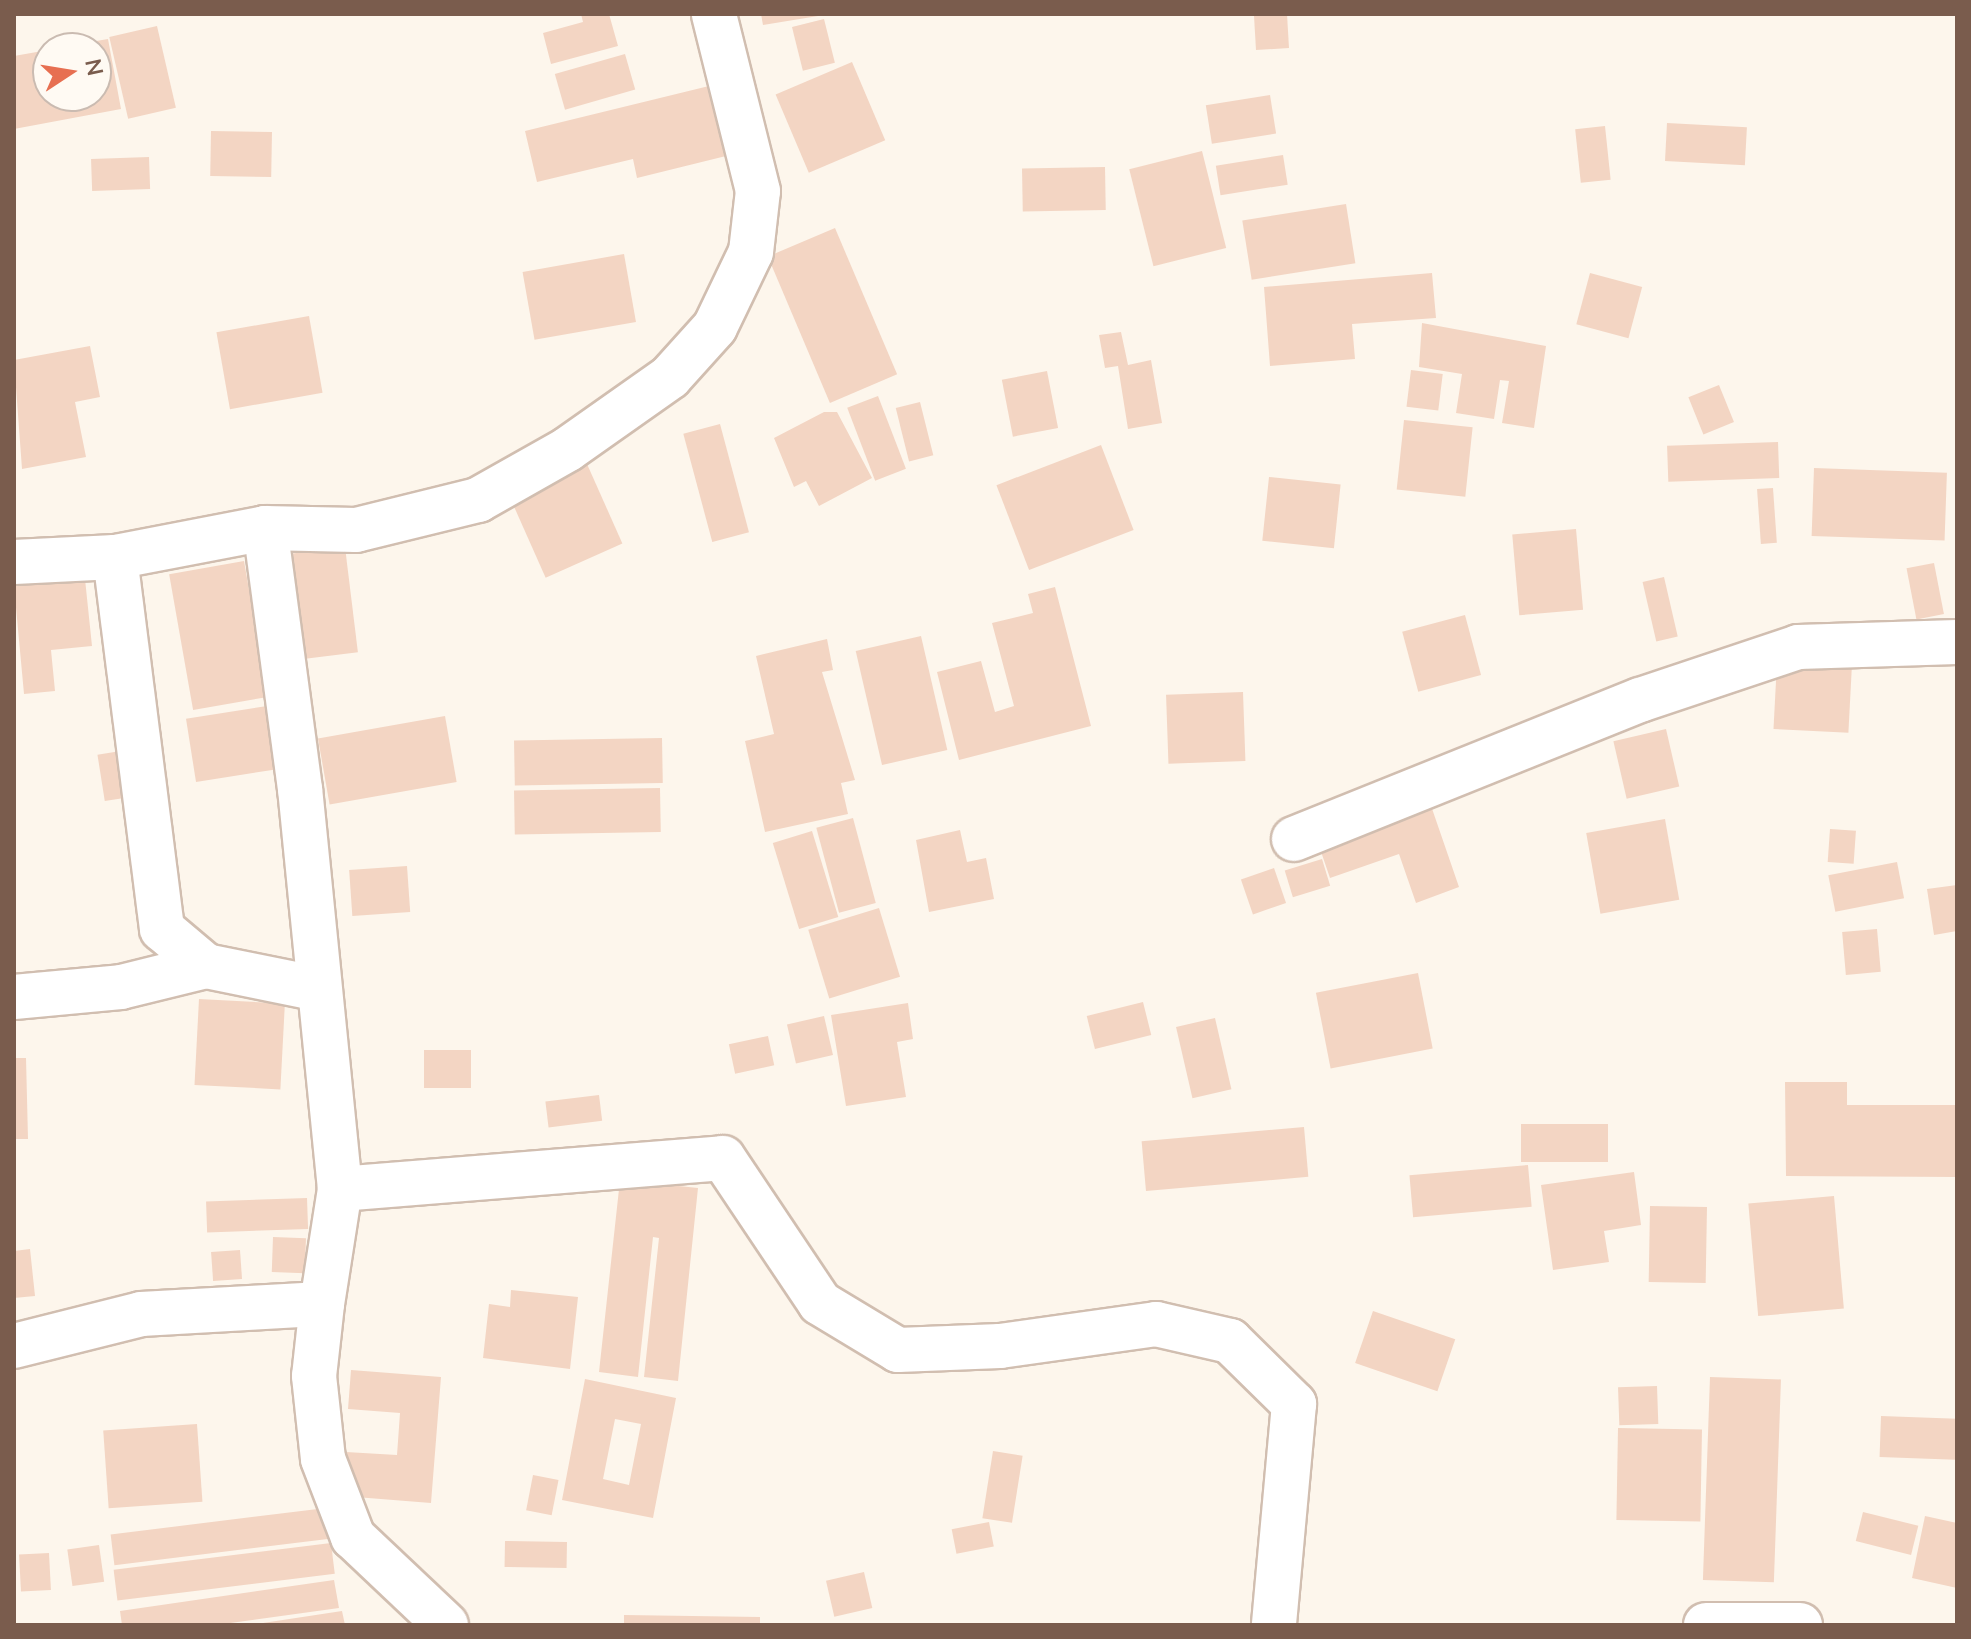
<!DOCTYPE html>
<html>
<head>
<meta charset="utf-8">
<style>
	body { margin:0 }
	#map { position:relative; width:1971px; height:1639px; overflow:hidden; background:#fdf6ec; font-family:"Nunito Sans",sans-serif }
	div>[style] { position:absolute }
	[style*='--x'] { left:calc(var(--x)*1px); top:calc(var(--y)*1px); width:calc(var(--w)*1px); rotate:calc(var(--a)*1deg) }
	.building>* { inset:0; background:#f3d5c3; transform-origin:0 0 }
	.roads { filter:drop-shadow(2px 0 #d1beb0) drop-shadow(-2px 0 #d1beb0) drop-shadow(0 2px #d1beb0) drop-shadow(0 -2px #d1beb0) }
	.minor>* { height:44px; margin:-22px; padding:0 22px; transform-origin:22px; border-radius:22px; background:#fff }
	span { translate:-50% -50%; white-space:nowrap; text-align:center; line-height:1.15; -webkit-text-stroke:6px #fffaf3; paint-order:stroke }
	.frame { position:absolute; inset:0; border:16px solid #7a5c4d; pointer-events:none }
	.north { position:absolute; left:32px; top:32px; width:80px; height:80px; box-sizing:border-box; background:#fffaf3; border:2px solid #cabbb1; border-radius:50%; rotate:78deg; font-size:22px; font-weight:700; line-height:32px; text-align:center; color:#7a5c4d }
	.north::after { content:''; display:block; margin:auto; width:28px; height:36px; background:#e76f51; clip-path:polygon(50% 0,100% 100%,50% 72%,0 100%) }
</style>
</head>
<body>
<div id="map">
	<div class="building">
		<i style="clip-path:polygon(581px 14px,609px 14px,618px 46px,551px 64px,543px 33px,583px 22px)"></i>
		<i style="clip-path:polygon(761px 14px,818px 14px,818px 16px,763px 25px)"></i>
		<i style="clip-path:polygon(1278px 14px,1287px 14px,1289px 48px,1256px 50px,1254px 16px)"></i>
		<i style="left:824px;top:19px;width:45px;height:33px;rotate:76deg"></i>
		<i style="left:157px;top:26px;width:84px;height:49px;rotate:77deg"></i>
		<i style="clip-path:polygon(108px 39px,121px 109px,14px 129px,14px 56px,48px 50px,48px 96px,96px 96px,96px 48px,67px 46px)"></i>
		<i style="left:625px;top:54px;width:37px;height:73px;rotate:74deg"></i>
		<i style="left:852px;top:62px;width:85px;height:83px;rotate:67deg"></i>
		<i style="clip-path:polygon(709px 86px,726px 156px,637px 178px,633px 159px,537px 182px,525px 131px)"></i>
		<i style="left:1270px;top:95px;width:39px;height:65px;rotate:81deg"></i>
		<i style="left:1667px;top:123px;width:80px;height:38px;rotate:3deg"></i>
		<i style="left:1605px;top:126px;width:54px;height:30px;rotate:84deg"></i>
		<i style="left:211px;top:131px;width:61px;height:45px;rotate:1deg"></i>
		<i style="left:1202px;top:151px;width:100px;height:75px;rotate:76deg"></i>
		<i style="left:1283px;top:155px;width:30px;height:68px;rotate:81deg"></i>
		<i style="left:149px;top:157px;width:32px;height:58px;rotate:88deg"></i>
		<i style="left:1105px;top:167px;width:43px;height:83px;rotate:89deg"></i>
		<i style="left:1346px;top:204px;width:60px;height:105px;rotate:81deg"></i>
		<i style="left:835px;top:228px;width:159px;height:73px;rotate:67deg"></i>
		<i style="left:624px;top:254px;width:69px;height:103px;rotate:80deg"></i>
		<i style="clip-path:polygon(1432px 273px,1436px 318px,1352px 324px,1355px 359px,1270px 366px,1264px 287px)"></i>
		<i style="left:1590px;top:273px;width:54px;height:53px;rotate:15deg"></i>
		<i style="left:309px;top:316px;width:78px;height:94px;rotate:80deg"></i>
		<i style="clip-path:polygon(1422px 323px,1546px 346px,1534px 428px,1502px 423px,1509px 381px,1500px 380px,1494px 419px,1456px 413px,1462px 374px,1419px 367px)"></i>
		<i style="clip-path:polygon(1121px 332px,1128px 365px,1151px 360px,1162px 423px,1128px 429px,1118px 366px,1105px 368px,1099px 335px)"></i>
		<i style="clip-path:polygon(90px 346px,100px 397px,75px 402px,86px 457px,22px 469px,14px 360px)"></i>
		<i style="left:1411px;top:370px;width:32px;height:37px;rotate:7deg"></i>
		<i style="left:1047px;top:371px;width:58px;height:46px;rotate:79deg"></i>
		<i style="left:1719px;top:385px;width:40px;height:33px;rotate:68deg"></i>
		<i style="left:878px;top:396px;width:78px;height:33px;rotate:69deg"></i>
		<i style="left:920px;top:402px;width:55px;height:25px;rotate:76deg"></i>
		<i style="clip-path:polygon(824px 412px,837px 412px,872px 478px,819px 506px,806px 481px,794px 487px,774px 438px)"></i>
		<i style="left:1404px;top:420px;width:69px;height:70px;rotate:6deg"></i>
		<i style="left:720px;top:424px;width:112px;height:38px;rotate:75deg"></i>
		<i style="left:1778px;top:442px;width:36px;height:111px;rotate:88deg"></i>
		<i style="left:1101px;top:445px;width:91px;height:112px;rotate:69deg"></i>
		<i style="left:587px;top:464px;width:87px;height:84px;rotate:66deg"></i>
		<i style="left:1814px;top:468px;width:133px;height:68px;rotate:2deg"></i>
		<i style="left:1269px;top:477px;width:72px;height:64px;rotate:6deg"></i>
		<i style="left:1773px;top:488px;width:55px;height:16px;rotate:86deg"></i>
		<i style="left:1576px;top:529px;width:81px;height:64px;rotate:85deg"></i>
		<i style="left:345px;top:547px;width:106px;height:57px;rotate:83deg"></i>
		<i style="left:244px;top:561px;width:138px;height:76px;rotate:80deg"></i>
		<i style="left:1934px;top:563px;width:52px;height:28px;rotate:79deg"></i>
		<i style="left:1664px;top:577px;width:61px;height:22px;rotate:77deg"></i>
		<i style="clip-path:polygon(85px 579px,92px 646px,51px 650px,55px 691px,24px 694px,14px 586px)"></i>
		<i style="clip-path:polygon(1055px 587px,1091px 726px,959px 760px,937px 672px,981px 661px,995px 712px,1014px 706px,992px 623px,1033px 613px,1028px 594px)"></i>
		<i style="left:1465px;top:615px;width:62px;height:65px;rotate:75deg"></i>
		<i style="left:921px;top:636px;width:117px;height:67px;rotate:77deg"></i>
		<i style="clip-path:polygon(827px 639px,833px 670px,822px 672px,855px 780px,841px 783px,848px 814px,765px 832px,745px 741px,774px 734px,756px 656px)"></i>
		<i style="left:1777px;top:662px;width:75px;height:67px;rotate:3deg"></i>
		<i style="left:1243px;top:692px;width:69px;height:77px;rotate:88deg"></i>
		<i style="left:267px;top:706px;width:64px;height:82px;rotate:81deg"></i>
		<i style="left:445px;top:716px;width:67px;height:129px;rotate:80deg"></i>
		<i style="left:1666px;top:729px;width:59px;height:54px;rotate:77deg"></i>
		<i style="left:662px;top:738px;width:45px;height:148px;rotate:89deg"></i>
		<i style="left:133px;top:749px;width:47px;height:36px;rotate:81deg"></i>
		<i style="left:660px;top:788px;width:44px;height:146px;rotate:89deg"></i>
		<i style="clip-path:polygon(1428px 797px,1459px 887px,1416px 903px,1399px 854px,1330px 878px,1316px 837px)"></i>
		<i style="left:853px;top:818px;width:88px;height:38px;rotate:75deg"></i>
		<i style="left:1665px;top:819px;width:82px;height:80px;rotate:80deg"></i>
		<i style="left:1830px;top:829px;width:26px;height:33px;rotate:4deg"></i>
		<i style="clip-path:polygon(960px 830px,967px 862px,986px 858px,994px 899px,929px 912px,916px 840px)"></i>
		<i style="left:812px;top:831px;width:90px;height:41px;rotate:73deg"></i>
		<i style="left:1322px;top:859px;width:28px;height:39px;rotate:73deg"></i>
		<i style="left:1897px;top:862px;width:37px;height:70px;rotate:79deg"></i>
		<i style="left:407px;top:866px;width:46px;height:58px;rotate:86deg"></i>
		<i style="left:1274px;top:868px;width:37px;height:35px;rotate:71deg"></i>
		<i style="clip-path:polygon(1957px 885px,1957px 931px,1934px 935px,1927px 889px)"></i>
		<i style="left:879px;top:908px;width:72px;height:74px;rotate:73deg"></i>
		<i style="left:1877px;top:929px;width:43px;height:35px;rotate:85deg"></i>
		<i style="left:1418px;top:973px;width:77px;height:104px;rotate:79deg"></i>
		<i style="left:199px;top:999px;width:86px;height:86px;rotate:3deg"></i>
		<i style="left:1143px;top:1002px;width:34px;height:58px;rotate:76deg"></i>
		<i style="clip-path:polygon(908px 1003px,913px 1039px,897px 1042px,906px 1097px,846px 1106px,831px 1015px)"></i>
		<i style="left:824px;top:1016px;width:40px;height:38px;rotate:77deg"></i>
		<i style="left:1215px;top:1018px;width:73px;height:40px;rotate:77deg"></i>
		<i style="left:768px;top:1036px;width:30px;height:40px;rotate:78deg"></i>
		<i style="left:424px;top:1050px;width:47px;height:38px"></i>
		<i style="clip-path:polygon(14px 1058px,26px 1058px,28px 1139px,14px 1139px)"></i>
		<i style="clip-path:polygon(1785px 1082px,1847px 1082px,1847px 1105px,1957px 1105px,1957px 1177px,1786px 1176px)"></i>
		<i style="left:599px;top:1095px;width:26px;height:54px;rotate:83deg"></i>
		<i style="left:1521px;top:1124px;width:87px;height:38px"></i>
		<i style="left:1304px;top:1127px;width:50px;height:163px;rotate:85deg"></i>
		<i style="left:1528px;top:1165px;width:42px;height:119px;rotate:85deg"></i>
		<i style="clip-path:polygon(1634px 1172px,1641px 1225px,1604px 1231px,1609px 1262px,1553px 1270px,1541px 1185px)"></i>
		<i style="clip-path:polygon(620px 1180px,698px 1188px,678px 1381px,644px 1377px,659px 1238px,653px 1237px,638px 1377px,599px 1372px)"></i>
		<i style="left:1834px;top:1196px;width:113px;height:86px;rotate:85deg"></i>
		<i style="left:307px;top:1198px;width:31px;height:101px;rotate:88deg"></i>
		<i style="left:1650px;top:1206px;width:57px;height:76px;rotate:1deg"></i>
		<i style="left:273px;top:1237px;width:33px;height:35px;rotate:2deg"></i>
		<i style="clip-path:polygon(30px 1249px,35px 1296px,14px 1298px,14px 1251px)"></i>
		<i style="left:240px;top:1250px;width:29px;height:29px;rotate:86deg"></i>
		<i style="clip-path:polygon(511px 1290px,578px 1297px,570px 1369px,483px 1358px,489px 1304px,510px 1307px)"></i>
		<i style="left:1373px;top:1311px;width:87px;height:55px;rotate:19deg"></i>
		<i style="clip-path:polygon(351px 1370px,441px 1377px,431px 1503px,343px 1496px,346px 1452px,397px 1455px,400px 1413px,348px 1409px)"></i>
		<i style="left:1710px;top:1377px;width:71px;height:203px;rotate:2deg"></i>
		<i style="clip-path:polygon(evenodd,585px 1379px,676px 1398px,653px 1518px,562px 1500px,585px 1379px,615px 1419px,641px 1424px,629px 1485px,603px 1479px,615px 1419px)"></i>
		<i style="left:1657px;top:1386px;width:38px;height:39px;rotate:88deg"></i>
		<i style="left:1881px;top:1416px;width:76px;height:41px;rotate:2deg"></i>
		<i style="left:197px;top:1424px;width:78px;height:94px;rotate:86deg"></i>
		<i style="left:1618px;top:1428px;width:84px;height:92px;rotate:1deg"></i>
		<i style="left:993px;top:1451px;width:30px;height:68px;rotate:9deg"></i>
		<i style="left:533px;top:1475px;width:26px;height:36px;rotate:11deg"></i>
		<i style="left:326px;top:1508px;width:31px;height:217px;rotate:83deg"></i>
		<i style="left:1863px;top:1512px;width:57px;height:30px;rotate:14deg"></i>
		<i style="clip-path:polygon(1925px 1516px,1957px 1523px,1957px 1588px,1912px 1578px)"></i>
		<i style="left:989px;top:1522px;width:25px;height:38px;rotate:79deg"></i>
		<i style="left:505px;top:1541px;width:62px;height:26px;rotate:1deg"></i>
		<i style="left:331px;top:1543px;width:31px;height:219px;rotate:83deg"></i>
		<i style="left:99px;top:1545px;width:37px;height:32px;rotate:82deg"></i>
		<i style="left:49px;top:1553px;width:37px;height:30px;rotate:87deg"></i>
		<i style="left:864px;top:1572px;width:37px;height:39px;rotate:77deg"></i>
		<i style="clip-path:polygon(334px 1580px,339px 1608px,216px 1625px,122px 1625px,120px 1611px)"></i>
		<i style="clip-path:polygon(342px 1611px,345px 1625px,263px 1625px,263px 1623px)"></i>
		<i style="clip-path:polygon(624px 1615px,760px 1617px,760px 1625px,624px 1625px)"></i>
	</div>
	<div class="roads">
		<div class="minor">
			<i style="--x:115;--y:557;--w:375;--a:82.8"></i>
			<i style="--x:162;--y:929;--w:57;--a:40.1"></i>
			<i style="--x:206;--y:966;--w:115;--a:11.5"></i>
			<i style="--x:14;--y:562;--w:101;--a:-2.8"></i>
			<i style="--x:115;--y:557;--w:153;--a:-10.9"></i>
			<i style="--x:265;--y:528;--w:91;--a:1.3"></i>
			<i style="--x:356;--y:530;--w:126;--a:-13.8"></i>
			<i style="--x:478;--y:500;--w:103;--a:-29.5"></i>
			<i style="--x:568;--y:449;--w:125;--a:-35.2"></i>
			<i style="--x:670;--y:377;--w:67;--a:-48"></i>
			<i style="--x:715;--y:327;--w:83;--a:-64.4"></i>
			<i style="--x:751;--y:252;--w:61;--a:-83.5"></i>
			<i style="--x:758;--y:191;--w:182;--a:-104"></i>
			<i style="--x:1294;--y:839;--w:373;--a:-21.9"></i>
			<i style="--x:1640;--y:700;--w:167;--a:-18.5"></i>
			<i style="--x:1798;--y:647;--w:159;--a:-1.8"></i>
			<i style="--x:14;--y:997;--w:107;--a:-5.3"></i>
			<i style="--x:121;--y:987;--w:88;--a:-13.9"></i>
			<i style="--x:340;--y:1189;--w:384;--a:-4.6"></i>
			<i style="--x:723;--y:1158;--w:174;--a:56.2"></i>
			<i style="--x:820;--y:1303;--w:91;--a:31.1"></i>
			<i style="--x:898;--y:1350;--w:102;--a:-2.2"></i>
			<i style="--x:1000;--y:1346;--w:158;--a:-8"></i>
			<i style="--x:1156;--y:1324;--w:76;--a:12.9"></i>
			<i style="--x:1230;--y:1341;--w:90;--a:44.5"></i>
			<i style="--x:1294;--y:1404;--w:222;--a:95.2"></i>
			<i style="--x:322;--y:1304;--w:72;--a:96.3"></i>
			<i style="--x:314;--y:1376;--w:83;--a:83.8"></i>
			<i style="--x:323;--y:1459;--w:84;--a:69"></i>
			<i style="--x:353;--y:1537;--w:128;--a:43.4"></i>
			<i style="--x:14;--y:1346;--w:131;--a:-14.1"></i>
			<i style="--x:141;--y:1314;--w:181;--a:-3.2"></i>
			<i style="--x:322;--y:1304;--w:116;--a:-81.1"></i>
			<i style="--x:340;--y:1189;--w:402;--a:-95.7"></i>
			<i style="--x:300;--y:789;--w:263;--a:-97.6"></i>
			<i style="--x:1706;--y:1625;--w:94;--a:0"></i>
		</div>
	</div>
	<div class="frame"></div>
	<div class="north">N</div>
</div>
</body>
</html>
